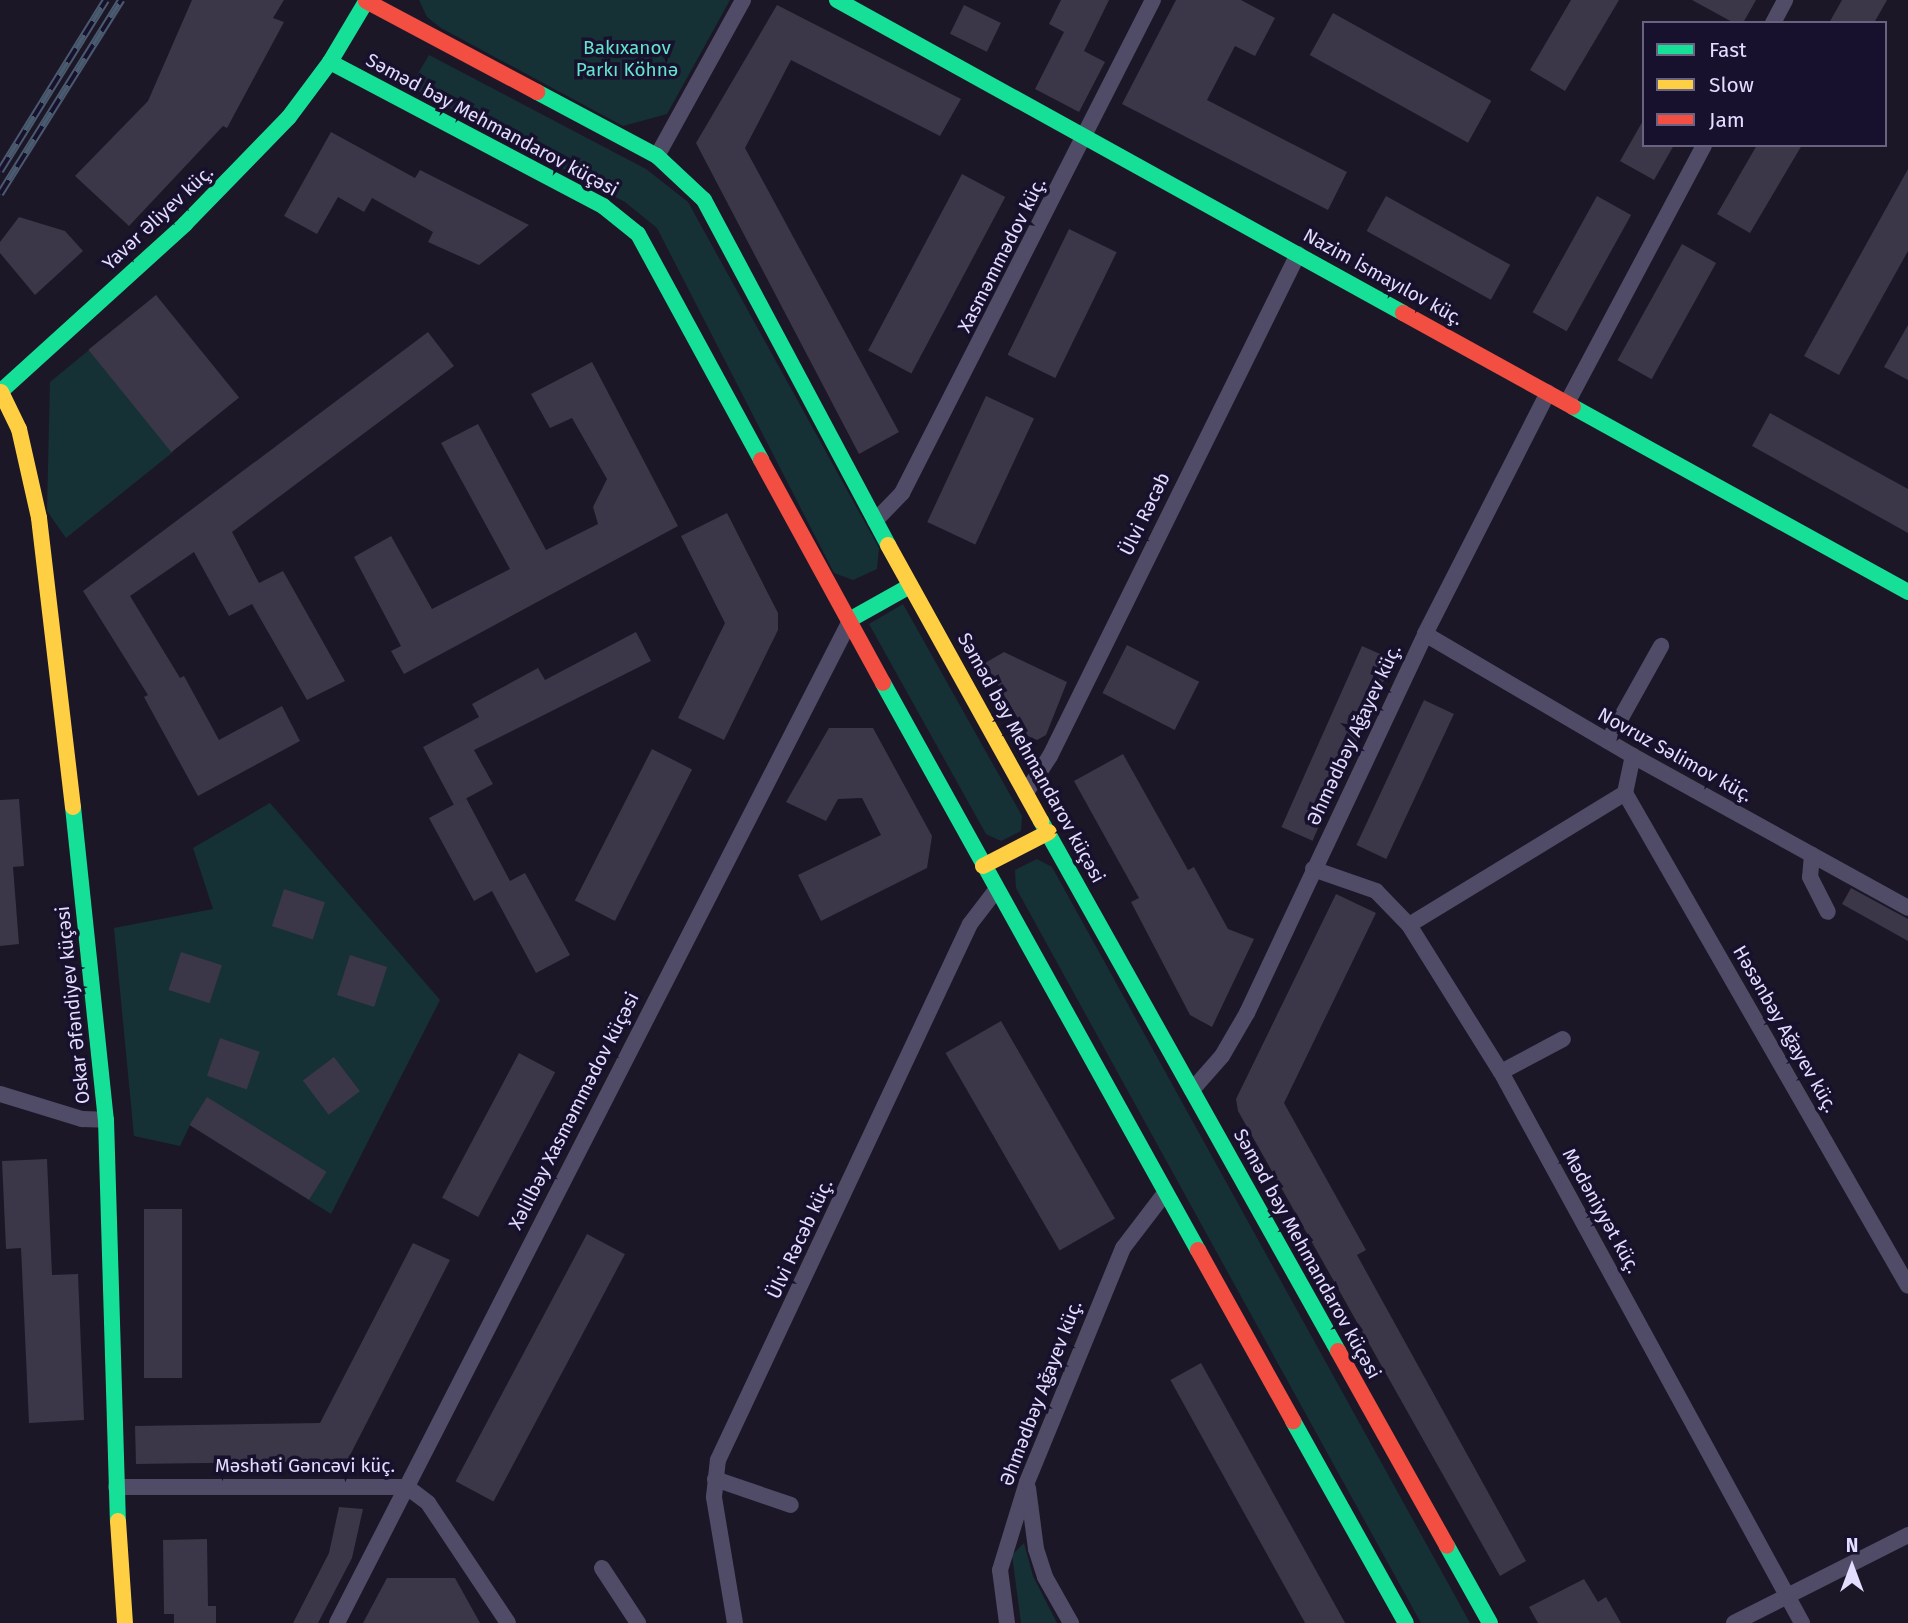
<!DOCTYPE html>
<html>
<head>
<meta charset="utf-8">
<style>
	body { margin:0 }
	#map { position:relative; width:1908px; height:1623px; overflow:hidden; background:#1c1727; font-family:"Fira Sans",sans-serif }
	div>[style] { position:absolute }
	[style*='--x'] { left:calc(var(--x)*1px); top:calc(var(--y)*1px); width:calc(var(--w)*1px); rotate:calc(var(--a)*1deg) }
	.green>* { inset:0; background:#153135 }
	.building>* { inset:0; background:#3b3648; transform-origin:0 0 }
	.street>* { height:16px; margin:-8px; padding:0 8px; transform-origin:8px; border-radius:8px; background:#504c67 }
	.fast>* { height:16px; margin:-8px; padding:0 8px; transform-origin:8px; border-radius:8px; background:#16e098 }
	.slow>* { height:16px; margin:-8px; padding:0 8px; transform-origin:8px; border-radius:8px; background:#ffcf43 }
	.jam>* { height:16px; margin:-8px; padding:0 8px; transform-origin:8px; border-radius:8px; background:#f24e42 }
	.rail>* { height:8px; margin-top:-4px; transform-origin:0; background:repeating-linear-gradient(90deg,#18112d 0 16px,#4a5b70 0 32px); box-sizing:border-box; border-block:2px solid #4a5b70 }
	span { translate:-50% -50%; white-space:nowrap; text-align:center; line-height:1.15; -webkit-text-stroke:7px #18112d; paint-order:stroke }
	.park-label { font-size:19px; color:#64e3ce }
	.street-label { font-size:19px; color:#e3ddff }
	.legend { position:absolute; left:1642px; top:21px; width:245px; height:126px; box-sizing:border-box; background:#18112d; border:2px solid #696381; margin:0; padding:9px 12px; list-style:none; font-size:21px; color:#e3ddff }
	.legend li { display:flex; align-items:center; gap:14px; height:35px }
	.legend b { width:35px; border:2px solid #696381 }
	.north { position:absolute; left:1817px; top:1532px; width:70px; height:70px; -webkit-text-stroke:5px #18112d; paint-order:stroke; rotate:0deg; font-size:19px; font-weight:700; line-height:28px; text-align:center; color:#e3ddff }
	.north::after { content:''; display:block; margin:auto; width:24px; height:32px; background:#e3ddff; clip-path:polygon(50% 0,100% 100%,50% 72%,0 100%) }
</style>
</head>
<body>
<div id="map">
	<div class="green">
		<i style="clip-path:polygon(419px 0,730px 0,667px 114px,623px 126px,441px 28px,427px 17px)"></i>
		<i style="clip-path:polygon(429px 55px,646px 169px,688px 202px,879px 548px,877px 569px,853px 580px,834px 573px,657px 228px,625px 202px,410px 87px)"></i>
		<i style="clip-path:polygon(89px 350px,173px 452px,66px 538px,47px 511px,50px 382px)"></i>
		<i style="clip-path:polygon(903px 604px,1022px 816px,1021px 831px,1001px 841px,986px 834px,869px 624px)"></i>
		<i style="clip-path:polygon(270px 803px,440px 1000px,331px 1214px,190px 1125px,180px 1146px,134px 1136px,114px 928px,213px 909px,193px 848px)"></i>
		<i style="clip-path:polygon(1037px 859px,1052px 867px,1470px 1623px,1421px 1623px,1016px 888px,1015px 870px)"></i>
		<i style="clip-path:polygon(1024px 1543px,1033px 1576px,1057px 1623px,1021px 1623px,1012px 1555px)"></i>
	</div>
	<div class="building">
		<i style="clip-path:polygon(192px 0,284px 0,273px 18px,284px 22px,227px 128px,223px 126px,129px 226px,75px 176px,148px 101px)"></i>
		<i style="clip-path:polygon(1061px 0,1109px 0,1084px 51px,1105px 62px,1079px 112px,1035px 89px,1064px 32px,1049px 24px)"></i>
		<i style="clip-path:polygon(1176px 0,1241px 0,1275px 18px,1255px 56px,1235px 46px,1207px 100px,1347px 172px,1328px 210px,1122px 104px)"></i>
		<i style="clip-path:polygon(1571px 0,1619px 0,1565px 91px,1530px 70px)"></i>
		<i style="clip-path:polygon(1692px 0,1756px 0,1743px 23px,1734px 23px)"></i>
		<i style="clip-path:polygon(1842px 0,1887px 0,1874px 23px,1829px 23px)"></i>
		<i style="clip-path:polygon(777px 5px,961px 99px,940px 136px,791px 60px,745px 148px,899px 432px,859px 454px,696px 143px)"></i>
		<i style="left:964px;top:5px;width:41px;height:32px;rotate:26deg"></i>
		<i style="left:1333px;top:13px;width:181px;height:48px;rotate:29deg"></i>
		<i style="clip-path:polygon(1644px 119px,1644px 145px,1674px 145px,1654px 180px,1620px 161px)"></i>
		<i style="clip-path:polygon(331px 132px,415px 178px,420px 170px,529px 225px,479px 265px,428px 242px,433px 232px,372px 198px,364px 212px,338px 197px,317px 234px,284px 216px)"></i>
		<i style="clip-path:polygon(1757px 145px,1802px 145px,1750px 233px,1717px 214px)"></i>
		<i style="clip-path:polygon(1908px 169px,1908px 251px,1839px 375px,1804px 356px)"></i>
		<i style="left:962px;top:174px;width:49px;height:200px;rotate:28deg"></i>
		<i style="left:1386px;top:196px;width:142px;height:40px;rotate:29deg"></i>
		<i style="left:1597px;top:196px;width:39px;height:133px;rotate:29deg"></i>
		<i style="clip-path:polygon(19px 217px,65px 231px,83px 251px,35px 295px,0 253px,0 242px)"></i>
		<i style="left:1069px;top:229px;width:53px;height:140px;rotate:26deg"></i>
		<i style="left:1682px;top:244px;width:39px;height:133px;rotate:29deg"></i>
		<i style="left:156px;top:295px;width:132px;height:87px;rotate:51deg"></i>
		<i style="clip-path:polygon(1908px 325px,1908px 380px,1884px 367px)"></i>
		<i style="clip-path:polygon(428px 332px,454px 366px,232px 532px,259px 583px,283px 571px,345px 681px,307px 700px,252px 604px,229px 616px,194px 552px,130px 596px,180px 678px,184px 676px,219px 740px,282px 706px,300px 741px,198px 796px,144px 697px,148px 695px,83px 591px)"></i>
		<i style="clip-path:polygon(592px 362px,678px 526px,404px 674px,391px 651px,401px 646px,354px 557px,391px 536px,432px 609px,510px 569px,441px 443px,478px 424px,546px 550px,598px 524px,593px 507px,607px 479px,572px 418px,550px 428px,531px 394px)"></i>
		<i style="left:986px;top:396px;width:53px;height:139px;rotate:25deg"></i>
		<i style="clip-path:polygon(1770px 413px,1908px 489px,1908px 533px,1752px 446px)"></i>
		<i style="clip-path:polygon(727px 513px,778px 613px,778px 630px,724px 740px,678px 718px,725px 623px,681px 536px)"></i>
		<i style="clip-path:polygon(636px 632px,651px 661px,474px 750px,493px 784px,454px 805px,423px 747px,479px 717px,472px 704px,538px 668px,545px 680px)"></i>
		<i style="left:1127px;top:645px;width:81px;height:54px;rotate:27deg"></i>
		<i style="left:1362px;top:646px;width:34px;height:198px;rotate:24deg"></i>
		<i style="clip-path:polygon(1004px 652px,1067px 682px,1046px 735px,1037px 740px,1028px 736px,985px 663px)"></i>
		<i style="left:1424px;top:700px;width:33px;height:160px;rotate:25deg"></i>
		<i style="clip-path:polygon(829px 728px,873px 728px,932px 836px,927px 868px,821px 921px,798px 875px,881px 835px,862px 798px,838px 799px,826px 821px,786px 802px)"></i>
		<i style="left:652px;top:749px;width:45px;height:170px;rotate:27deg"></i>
		<i style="clip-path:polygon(1123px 754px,1188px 870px,1194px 867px,1228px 929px,1254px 939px,1212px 1027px,1190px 1015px,1131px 902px,1139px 898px,1074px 781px)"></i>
		<i style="clip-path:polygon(466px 798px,510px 881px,525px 873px,570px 955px,536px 973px,492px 891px,474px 901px,429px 818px)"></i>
		<i style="clip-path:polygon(19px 799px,24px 866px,13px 867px,19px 944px,0 946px,0 800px)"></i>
		<i style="clip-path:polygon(1851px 888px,1908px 919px,1908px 941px,1842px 904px)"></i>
		<i style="left:284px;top:889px;width:43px;height:39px;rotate:18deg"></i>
		<i style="clip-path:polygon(1336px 894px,1376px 913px,1284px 1103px,1366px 1250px,1357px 1255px,1526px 1561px,1500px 1576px,1238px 1111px,1236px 1099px)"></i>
		<i style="left:181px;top:952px;width:43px;height:40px;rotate:18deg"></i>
		<i style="left:350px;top:955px;width:39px;height:42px;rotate:18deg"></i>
		<i style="left:1001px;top:1021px;width:228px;height:64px;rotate:60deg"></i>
		<i style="left:220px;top:1038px;width:42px;height:40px;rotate:19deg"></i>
		<i style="left:519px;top:1053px;width:41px;height:164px;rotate:28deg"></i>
		<i style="left:334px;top:1057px;width:43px;height:39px;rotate:53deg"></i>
		<i style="left:207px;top:1097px;width:141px;height:33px;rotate:32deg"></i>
		<i style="clip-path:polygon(47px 1159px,52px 1275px,78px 1274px,84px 1420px,29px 1423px,21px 1248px,6px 1249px,2px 1161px)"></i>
		<i style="left:144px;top:1209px;width:38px;height:169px"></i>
		<i style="left:587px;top:1234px;width:43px;height:280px;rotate:28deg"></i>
		<i style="clip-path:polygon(413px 1243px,450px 1260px,347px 1461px,136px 1464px,135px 1426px,320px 1423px)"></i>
		<i style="left:1201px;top:1363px;width:297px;height:35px;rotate:61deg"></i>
		<i style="clip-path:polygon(339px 1507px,363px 1509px,352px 1558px,318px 1623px,293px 1623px,329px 1553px)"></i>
		<i style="clip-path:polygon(207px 1539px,208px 1606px,216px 1606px,216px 1623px,174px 1623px,174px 1614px,164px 1614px,163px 1540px)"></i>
		<i style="clip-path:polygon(387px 1578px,455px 1578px,480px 1623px,363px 1623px)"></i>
		<i style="clip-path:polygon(1584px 1579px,1598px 1602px,1606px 1597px,1621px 1623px,1538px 1623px,1529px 1607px)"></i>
	</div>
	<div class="street">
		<i style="--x:1773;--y:23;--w:26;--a:-62"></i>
		<i style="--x:657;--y:156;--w:178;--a:-61.1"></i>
		<i style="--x:1567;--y:403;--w:292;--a:-62"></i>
		<i style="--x:875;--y:521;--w:39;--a:-46"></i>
		<i style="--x:902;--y:493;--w:553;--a:-63.02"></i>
		<i style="--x:1425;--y:634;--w:241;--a:30.4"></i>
		<i style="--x:1633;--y:756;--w:314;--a:28.9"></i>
		<i style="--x:1608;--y:741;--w:109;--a:-60.8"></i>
		<i style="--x:1027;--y:791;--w:42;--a:-56.7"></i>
		<i style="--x:1050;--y:756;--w:560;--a:-63.71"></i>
		<i style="--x:1625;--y:793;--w:568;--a:60.14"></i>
		<i style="--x:1812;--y:855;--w:22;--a:95"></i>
		<i style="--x:1810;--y:877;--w:39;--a:63"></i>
		<i style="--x:1313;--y:869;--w:67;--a:19.2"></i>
		<i style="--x:1376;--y:891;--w:47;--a:45.9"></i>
		<i style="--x:1409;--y:925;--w:173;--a:58"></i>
		<i style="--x:1501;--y:1072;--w:628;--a:61.35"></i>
		<i style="--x:1409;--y:925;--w:253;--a:-31.4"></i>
		<i style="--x:1625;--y:793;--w:38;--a:-78"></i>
		<i style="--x:1501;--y:1072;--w:70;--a:-28"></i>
		<i style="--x:1192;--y:1090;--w:45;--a:-48.6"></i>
		<i style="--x:1222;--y:1056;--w:50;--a:-59.8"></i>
		<i style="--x:1247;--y:1013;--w:419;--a:-64.8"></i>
		<i style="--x:1425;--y:634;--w:271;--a:-63"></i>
		<i style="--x:0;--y:1094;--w:86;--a:17"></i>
		<i style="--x:82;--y:1119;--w:24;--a:2"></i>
		<i style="--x:715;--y:1479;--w:80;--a:18.9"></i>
		<i style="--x:116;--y:1487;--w:291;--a:0"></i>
		<i style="--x:407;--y:1487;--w:26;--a:37"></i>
		<i style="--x:428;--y:1503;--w:144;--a:56.3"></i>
		<i style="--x:1028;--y:1488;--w:62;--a:82.5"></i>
		<i style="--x:1036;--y:1549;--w:29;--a:72"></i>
		<i style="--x:1045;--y:1577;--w:53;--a:60.5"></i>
		<i style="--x:602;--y:1568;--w:66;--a:56.8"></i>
		<i style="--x:337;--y:1623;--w:1128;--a:-62.89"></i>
		<i style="--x:735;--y:1623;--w:128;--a:-99.5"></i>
		<i style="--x:714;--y:1497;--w:37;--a:-84"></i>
		<i style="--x:718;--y:1460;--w:592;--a:-64.82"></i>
		<i style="--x:970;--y:924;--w:43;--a:-52.6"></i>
		<i style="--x:1007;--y:1623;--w:53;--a:-97.5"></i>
		<i style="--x:1000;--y:1570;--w:92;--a:-72.9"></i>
		<i style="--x:1027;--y:1482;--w:253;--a:-67.7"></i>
		<i style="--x:1123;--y:1248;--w:69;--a:-52.6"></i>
		<i style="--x:1734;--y:1623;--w:195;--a:-26.8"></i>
	</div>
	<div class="fast">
		<i style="--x:837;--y:0;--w:647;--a:28.94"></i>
		<i style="--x:330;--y:62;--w:309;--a:27.8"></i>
		<i style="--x:603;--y:206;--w:45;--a:38.7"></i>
		<i style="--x:638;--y:234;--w:257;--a:61.4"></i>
		<i style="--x:537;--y:92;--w:136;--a:28.1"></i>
		<i style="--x:657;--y:156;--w:64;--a:43.1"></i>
		<i style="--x:704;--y:200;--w:391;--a:61.9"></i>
		<i style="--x:0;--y:392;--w:250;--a:-42.2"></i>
		<i style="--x:185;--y:224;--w:149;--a:-45.8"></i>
		<i style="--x:289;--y:117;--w:69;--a:-53.3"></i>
		<i style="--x:330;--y:62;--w:72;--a:-59.2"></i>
		<i style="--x:1573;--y:407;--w:383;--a:28.9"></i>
		<i style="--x:851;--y:619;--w:68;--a:-29.2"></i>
		<i style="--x:883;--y:683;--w:649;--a:60.95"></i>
		<i style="--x:73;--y:807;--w:315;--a:84"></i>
		<i style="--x:106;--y:1120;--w:401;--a:88.3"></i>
		<i style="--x:1041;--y:821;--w:608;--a:60.73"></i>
		<i style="--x:1293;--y:1421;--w:231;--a:60.8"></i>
		<i style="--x:1447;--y:1546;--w:88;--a:60.8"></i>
	</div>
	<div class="slow">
		<i style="--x:1;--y:392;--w:41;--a:64.1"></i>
		<i style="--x:19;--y:429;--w:91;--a:77.3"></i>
		<i style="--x:39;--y:518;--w:291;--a:83.3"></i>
		<i style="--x:888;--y:545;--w:316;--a:61"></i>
		<i style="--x:983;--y:866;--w:74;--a:-27.3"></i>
		<i style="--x:118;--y:1521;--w:102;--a:86.1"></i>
	</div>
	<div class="jam">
		<i style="--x:366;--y:1;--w:194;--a:28"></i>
		<i style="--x:1403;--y:313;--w:194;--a:28.9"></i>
		<i style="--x:761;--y:460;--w:254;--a:61.3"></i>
		<i style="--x:1198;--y:1250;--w:196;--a:60.9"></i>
		<i style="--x:1338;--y:1351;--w:223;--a:60.8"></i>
	</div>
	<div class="rail">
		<i style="--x:0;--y:171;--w:201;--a:-58.2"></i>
		<i style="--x:0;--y:194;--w:229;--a:-58"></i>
	</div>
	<div class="park-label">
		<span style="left:627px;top:59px">Bakıxanov<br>Parkı Köhnə</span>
	</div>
	<div class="street-label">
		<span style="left:492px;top:125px;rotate:28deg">Səməd bəy Mehmandarov küçəsi</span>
		<span style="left:158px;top:218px;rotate:-43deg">Yavər Əliyev küç.</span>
		<span style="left:1002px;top:255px;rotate:-63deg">Xasməmmədov küç.</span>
		<span style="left:1383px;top:277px;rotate:29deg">Nazim İsmayılov küç.</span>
		<span style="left:1145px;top:514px;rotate:-64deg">Ülvi Rəcəb</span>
		<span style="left:1354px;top:735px;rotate:-65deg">Əhmədbəy Ağayev küç.</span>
		<span style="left:1675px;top:755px;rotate:29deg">Novruz Səlimov küç.</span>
		<span style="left:1031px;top:758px;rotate:61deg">Səməd bəy Mehmandarov küçəsi</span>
		<span style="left:73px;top:1005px;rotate:-96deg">Oskar Əfəndiyev küçəsi</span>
		<span style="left:1785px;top:1029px;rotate:60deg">Həsənbəy Ağayev küç.</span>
		<span style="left:574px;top:1111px;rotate:-63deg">Xəlilbəy Xasməmmədov küçəsi</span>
		<span style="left:1601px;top:1211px;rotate:61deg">Mədəniyyət küç.</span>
		<span style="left:800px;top:1239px;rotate:-65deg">Ülvi Rəcəb küç.</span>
		<span style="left:1307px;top:1254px;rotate:61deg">Səməd bəy Mehmandarov küçəsi</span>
		<span style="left:1041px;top:1393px;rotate:-69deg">Əhmədbəy Ağayev küç.</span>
		<span style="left:305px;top:1466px">Məshəti Gəncəvi küç.</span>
	</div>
	<ul class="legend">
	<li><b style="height:9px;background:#16e098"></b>Fast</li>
	<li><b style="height:9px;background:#ffcf43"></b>Slow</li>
	<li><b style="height:9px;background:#f24e42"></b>Jam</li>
	</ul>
	<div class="north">N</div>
</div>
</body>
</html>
